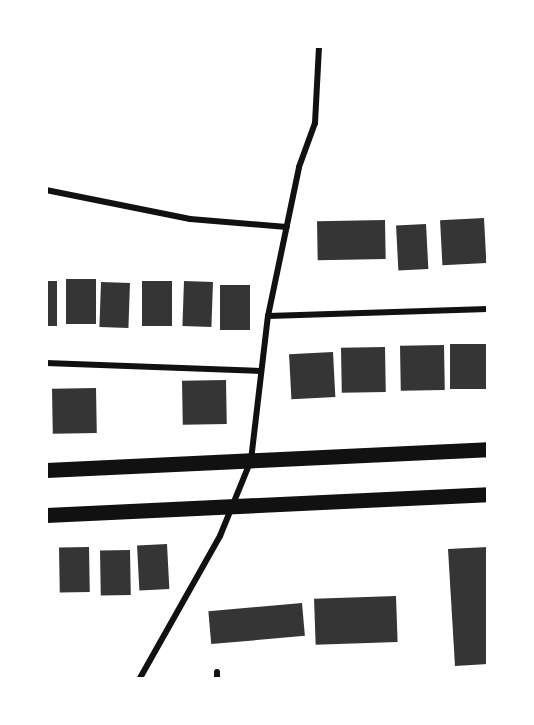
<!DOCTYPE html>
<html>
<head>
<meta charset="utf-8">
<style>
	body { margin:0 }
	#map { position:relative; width:534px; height:725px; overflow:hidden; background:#fff; font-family:"PT Sans",sans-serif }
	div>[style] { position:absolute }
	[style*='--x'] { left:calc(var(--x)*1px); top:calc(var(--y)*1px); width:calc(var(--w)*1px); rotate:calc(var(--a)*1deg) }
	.building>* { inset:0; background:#353535; transform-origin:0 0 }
	.minor>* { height:6px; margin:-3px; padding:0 3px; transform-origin:3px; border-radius:3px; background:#111 }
	.primary>* { height:15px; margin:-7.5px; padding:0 7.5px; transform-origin:7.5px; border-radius:7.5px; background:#111 }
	span { translate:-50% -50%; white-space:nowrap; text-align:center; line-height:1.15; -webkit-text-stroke:6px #fff; paint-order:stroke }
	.frame { position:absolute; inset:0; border:48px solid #fff; pointer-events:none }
</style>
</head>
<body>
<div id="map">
	<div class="building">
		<i style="left:484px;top:218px;width:45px;height:44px;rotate:87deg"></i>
		<i style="left:385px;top:220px;width:39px;height:68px;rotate:89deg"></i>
		<i style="left:426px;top:224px;width:45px;height:30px;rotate:87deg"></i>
		<i style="left:66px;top:279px;width:30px;height:45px"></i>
		<i style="left:46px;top:281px;width:11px;height:45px"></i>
		<i style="left:142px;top:281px;width:30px;height:45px"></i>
		<i style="left:184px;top:281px;width:29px;height:45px;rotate:2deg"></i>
		<i style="left:101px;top:282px;width:29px;height:45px;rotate:2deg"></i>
		<i style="left:220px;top:285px;width:30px;height:45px"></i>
		<i style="left:488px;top:344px;width:45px;height:38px;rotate:90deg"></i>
		<i style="left:444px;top:345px;width:45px;height:44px;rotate:89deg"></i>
		<i style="left:385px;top:347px;width:45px;height:44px;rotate:89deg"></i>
		<i style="left:333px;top:352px;width:45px;height:44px;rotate:87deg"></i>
		<i style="left:226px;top:380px;width:44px;height:44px;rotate:89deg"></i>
		<i style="left:96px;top:388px;width:45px;height:44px;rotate:89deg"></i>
		<i style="left:167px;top:544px;width:45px;height:30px;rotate:87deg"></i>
		<i style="left:89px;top:547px;width:45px;height:30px;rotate:89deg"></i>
		<i style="clip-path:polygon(488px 547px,488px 664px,455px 666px,448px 549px)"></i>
		<i style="left:130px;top:550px;width:45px;height:30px;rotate:89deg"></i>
		<i style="left:396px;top:596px;width:46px;height:82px;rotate:88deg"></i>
		<i style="left:302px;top:603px;width:33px;height:94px;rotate:85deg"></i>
	</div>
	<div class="minor">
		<i style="--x:46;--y:190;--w:147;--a:11.4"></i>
		<i style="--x:190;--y:219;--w:97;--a:4.7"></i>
		<i style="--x:268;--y:316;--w:220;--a:-1.8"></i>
		<i style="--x:46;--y:363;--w:215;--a:2.1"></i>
		<i style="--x:140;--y:678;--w:163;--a:-60.6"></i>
		<i style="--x:220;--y:536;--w:82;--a:-67.8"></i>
		<i style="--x:251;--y:460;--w:145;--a:-83.3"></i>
		<i style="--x:268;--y:316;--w:152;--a:-78.2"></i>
		<i style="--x:299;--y:167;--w:47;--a:-70"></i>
		<i style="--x:315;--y:123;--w:77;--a:-87"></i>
		<i style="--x:217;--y:678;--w:6;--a:-90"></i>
	</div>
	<div class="primary">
		<i style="--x:46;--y:470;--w:442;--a:-2.7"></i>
		<i style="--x:46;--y:515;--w:442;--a:-2.7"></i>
	</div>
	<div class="frame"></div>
</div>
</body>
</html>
